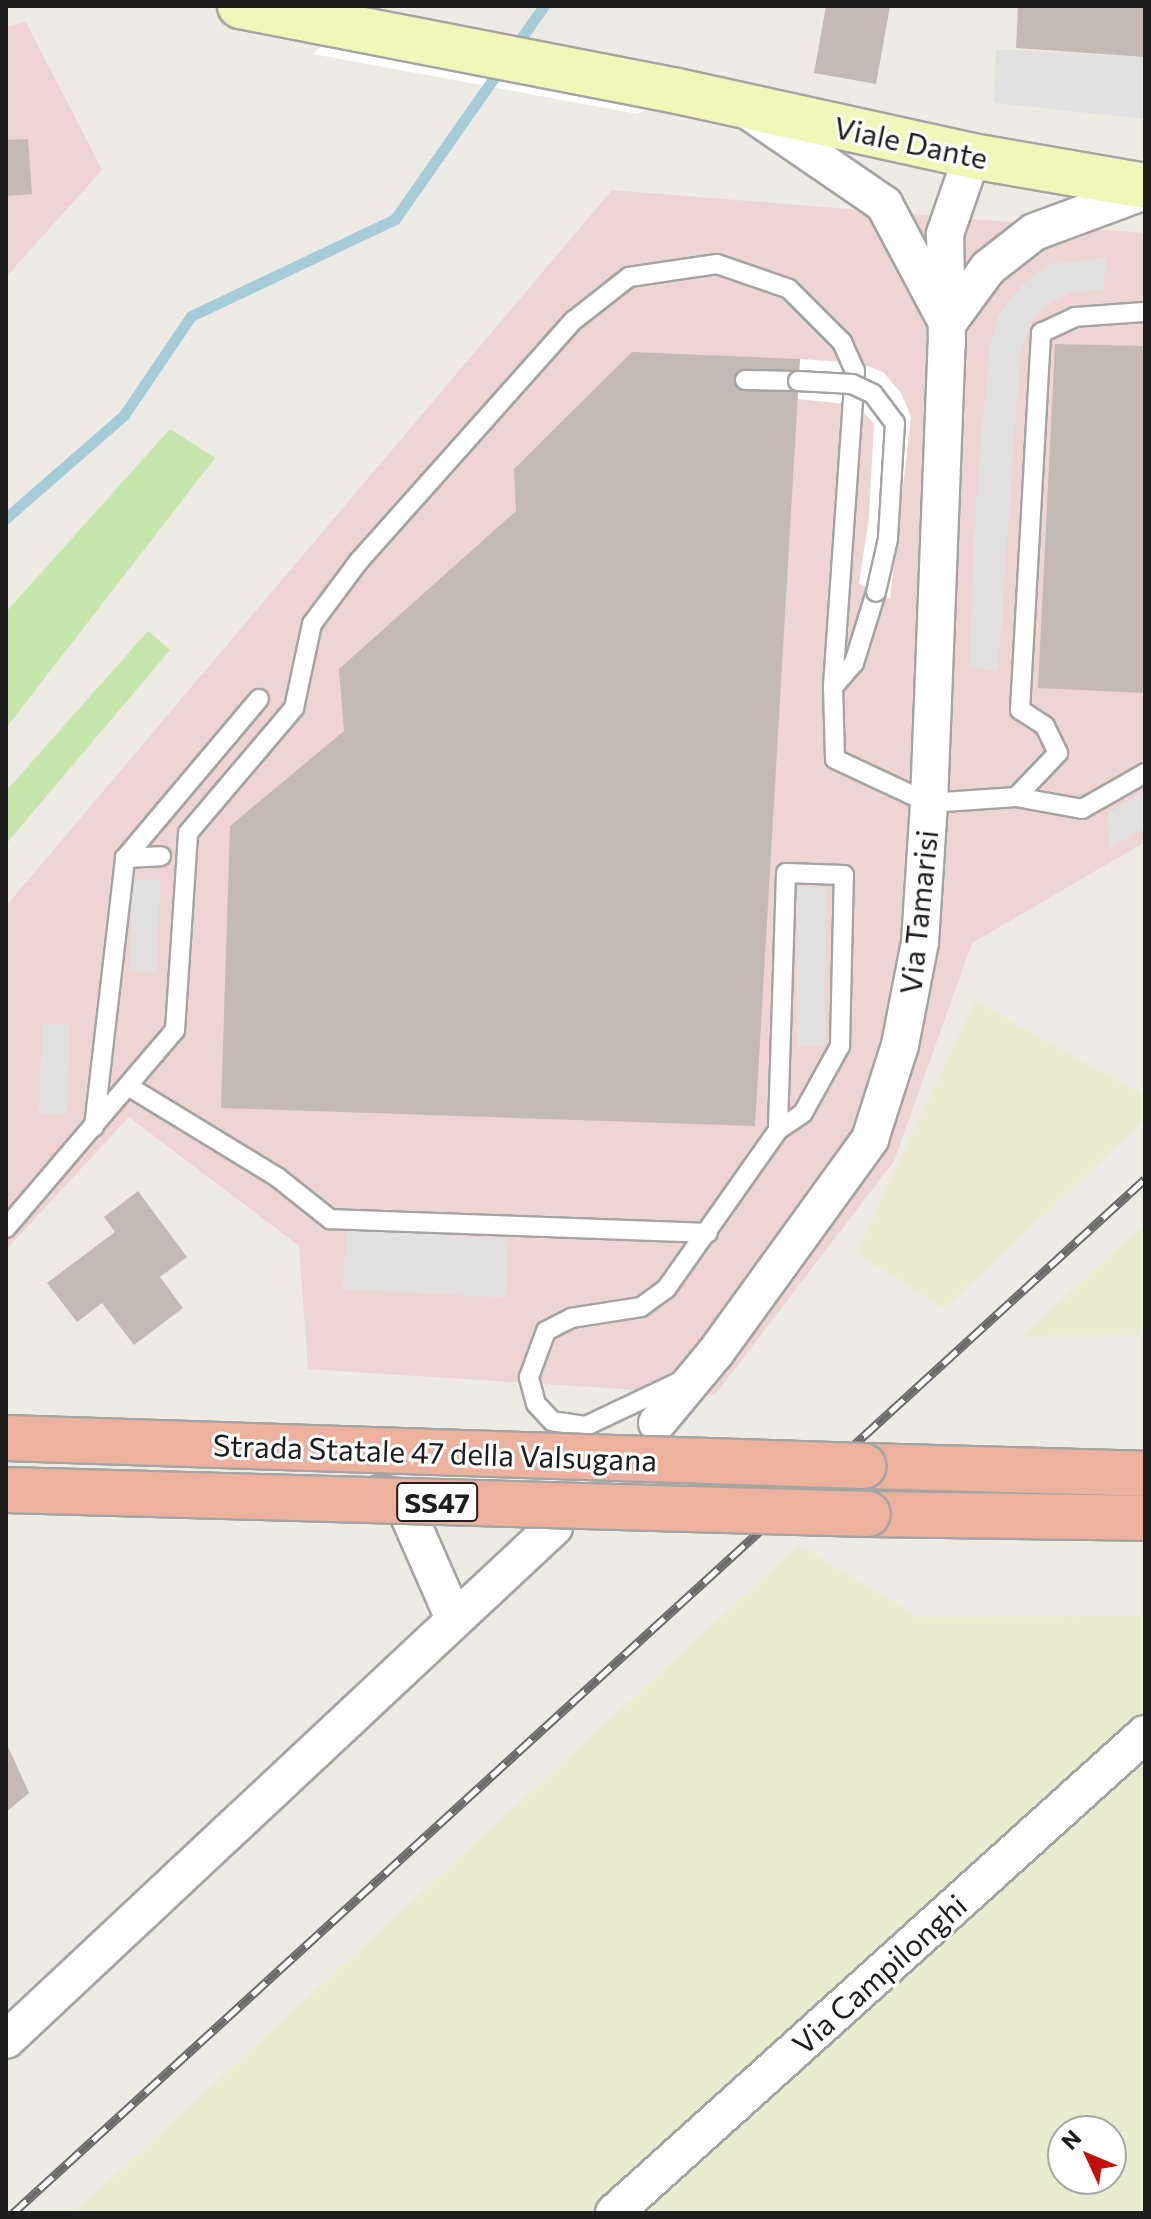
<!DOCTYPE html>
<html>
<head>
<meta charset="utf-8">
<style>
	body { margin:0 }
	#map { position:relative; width:1151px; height:2219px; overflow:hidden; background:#eeebe4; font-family:Commissioner,sans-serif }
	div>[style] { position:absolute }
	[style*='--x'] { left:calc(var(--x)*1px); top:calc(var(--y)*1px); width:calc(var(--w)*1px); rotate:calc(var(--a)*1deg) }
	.commercial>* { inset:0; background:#eed5d3 }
	.farmland>* { inset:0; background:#e9eccf }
	.grass>* { inset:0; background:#c6e6ab }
	.parking>* { inset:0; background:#e1e1e1; transform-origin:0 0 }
	.pier>* { inset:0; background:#fff }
	.stream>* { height:11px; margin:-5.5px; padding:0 5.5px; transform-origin:5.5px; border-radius:5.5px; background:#a6ccda }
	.building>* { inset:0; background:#c2bab3 }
	.roads { filter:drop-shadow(2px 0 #a4a4a4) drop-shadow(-2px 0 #a4a4a4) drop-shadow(0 2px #a4a4a4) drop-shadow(0 -2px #a4a4a4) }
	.service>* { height:18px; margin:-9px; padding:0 9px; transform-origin:9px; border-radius:9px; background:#fff }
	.minor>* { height:36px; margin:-18px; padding:0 18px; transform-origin:18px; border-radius:18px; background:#fff }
	.secondary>* { height:44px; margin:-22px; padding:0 22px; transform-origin:22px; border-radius:22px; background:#f1f6b9 }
	.trunk>* { height:44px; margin:-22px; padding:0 22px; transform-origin:22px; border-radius:22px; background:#ecb29d }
	.rail>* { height:9px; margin-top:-4.5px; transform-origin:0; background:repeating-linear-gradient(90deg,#fff 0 18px,#6b6b6b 0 36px); box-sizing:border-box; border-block:2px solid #6b6b6b }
	.bridges { filter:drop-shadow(2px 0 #a4a4a4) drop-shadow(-2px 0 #a4a4a4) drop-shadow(0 2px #a4a4a4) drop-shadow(0 -2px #a4a4a4) }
	.service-bridge>* { height:18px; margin:-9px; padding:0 9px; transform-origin:9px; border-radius:9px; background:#fff }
	.trunk-bridge>* { height:44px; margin:-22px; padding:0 22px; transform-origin:22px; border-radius:22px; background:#ecb29d }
	span { translate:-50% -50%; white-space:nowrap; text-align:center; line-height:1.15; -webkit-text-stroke:6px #fff; paint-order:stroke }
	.shield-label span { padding:2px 6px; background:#fff; border:2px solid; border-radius:6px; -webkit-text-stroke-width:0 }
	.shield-label { font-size:28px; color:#1d1d1d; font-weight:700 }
	.street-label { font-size:30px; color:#1d1d1d }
	.frame { position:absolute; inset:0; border:8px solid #1d1d1d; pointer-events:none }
	.north { position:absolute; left:1047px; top:2115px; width:80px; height:80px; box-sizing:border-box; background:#fff; border:2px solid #a5a5a5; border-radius:50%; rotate:314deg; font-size:22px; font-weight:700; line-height:32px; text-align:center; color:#1d1d1d }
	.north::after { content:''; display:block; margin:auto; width:28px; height:36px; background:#c21009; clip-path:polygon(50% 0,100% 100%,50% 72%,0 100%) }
</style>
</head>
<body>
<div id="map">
	<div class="commercial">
		<i style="clip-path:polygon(26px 22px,102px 170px,6px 277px,6px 27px)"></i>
		<i style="clip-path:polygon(612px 190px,1145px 233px,1145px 842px,972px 943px,894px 1161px,715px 1395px,308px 1369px,299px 1246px,129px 1117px,6px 1250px,6px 906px)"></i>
	</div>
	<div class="farmland">
		<i style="clip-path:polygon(975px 1001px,1145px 1096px,1145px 1119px,944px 1309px,856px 1253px)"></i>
		<i style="clip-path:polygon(1145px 1223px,1145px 1335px,1023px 1336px)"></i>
		<i style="clip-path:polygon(evenodd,799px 1545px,918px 1617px,1145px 1616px,1145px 2213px,74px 2213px,799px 1545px,1063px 2131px,1111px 2131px,1111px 2179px,1063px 2179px,1063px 2131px)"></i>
	</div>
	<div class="grass">
		<i style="clip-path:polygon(170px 429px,215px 458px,6px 728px,6px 612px)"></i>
		<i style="clip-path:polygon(148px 631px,170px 650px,6px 844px,6px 791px)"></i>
	</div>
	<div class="parking">
		<i style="clip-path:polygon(996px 49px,1145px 57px,1145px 119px,994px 103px)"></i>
		<i style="clip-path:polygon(1106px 258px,1103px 290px,1072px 292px,1046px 305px,1030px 324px,1020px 355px,998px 670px,969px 668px,977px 486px,990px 347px,998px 316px,1024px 283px,1051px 264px)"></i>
		<i style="clip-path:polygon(1145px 791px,1145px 828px,1110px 848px,1107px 814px)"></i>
		<i style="left:133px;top:879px;width:27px;height:92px;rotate:2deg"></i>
		<i style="left:797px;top:887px;width:28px;height:159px"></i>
		<i style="left:42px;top:1024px;width:28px;height:89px;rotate:2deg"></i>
		<i style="left:346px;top:1230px;width:162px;height:59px;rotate:3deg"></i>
	</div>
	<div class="pier">
		<i style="clip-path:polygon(362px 7px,689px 69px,677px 91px,638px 114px,313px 54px)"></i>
		<i style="clip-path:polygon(800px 359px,859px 363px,883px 372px,901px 393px,911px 417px,890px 599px,859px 584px,869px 517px,874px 424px,857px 405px,797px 399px)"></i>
	</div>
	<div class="stream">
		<i style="--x:514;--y:48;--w:52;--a:-54.5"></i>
		<i style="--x:6;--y:518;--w:157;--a:-41.1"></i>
		<i style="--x:124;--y:415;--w:120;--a:-55.9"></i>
		<i style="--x:191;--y:316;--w:226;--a:-25.4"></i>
		<i style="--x:395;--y:219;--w:187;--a:-55"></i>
	</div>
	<div class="building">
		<i style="clip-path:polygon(826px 6px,890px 6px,876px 84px,814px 73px)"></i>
		<i style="clip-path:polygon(1018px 6px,1145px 6px,1145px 57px,1016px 48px)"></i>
		<i style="clip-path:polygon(28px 139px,32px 194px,6px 196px,6px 140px)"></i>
		<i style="clip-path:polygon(1055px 344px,1145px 346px,1145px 693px,1038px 688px)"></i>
		<i style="clip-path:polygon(632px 352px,800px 359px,755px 1126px,221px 1108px,230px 826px,344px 731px,339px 669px,516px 511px,514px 469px)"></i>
		<i style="clip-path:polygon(138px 1191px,187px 1257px,160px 1277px,183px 1308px,134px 1345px,102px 1303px,77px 1322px,47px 1283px,115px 1232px,104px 1217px)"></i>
		<i style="clip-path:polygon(6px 1742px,29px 1793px,6px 1812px)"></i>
	</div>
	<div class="roads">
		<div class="service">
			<i style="--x:745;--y:380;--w:53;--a:1.1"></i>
			<i style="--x:833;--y:687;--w:32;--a:-49"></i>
			<i style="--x:854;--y:663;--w:74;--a:-72.8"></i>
			<i style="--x:1016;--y:797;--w:61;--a:-46.3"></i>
			<i style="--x:1058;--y:753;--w:30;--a:-116"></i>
			<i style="--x:1045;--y:726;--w:30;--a:-147"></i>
			<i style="--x:1020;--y:710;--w:378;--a:-86.8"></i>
			<i style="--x:1041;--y:333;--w:38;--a:-25"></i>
			<i style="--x:1075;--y:317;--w:70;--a:-4.1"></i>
			<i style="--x:125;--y:858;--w:36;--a:-3"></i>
			<i style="--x:128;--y:1086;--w:175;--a:31.4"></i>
			<i style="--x:277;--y:1177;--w:68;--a:38.4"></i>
			<i style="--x:330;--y:1219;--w:378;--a:2.1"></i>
			<i style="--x:94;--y:1127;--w:271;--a:-83.4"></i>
			<i style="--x:125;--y:858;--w:208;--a:-49.9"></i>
			<i style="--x:6;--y:1228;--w:260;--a:-49.5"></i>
			<i style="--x:175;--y:1030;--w:197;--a:-86.2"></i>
			<i style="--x:188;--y:833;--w:164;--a:-49.7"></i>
			<i style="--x:294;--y:708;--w:86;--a:-77.9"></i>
			<i style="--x:312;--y:624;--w:79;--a:-53.3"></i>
			<i style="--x:359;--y:561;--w:322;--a:-48.3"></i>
			<i style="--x:573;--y:321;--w:71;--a:-38.2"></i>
			<i style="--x:629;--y:277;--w:89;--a:-8.4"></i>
			<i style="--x:717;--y:264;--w:76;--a:19.1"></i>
			<i style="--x:789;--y:289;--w:75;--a:45"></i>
			<i style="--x:842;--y:342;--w:32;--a:66"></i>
			<i style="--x:855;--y:371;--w:317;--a:94"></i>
			<i style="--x:833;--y:687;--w:72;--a:88.4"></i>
			<i style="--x:835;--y:759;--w:104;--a:25.1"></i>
			<i style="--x:929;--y:803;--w:87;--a:-3.9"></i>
			<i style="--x:1016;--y:797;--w:67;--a:10.3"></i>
			<i style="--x:1082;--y:809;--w:73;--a:-29.7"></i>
			<i style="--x:681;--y:1381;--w:105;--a:154.7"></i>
			<i style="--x:586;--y:1426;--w:34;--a:-172"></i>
			<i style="--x:552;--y:1421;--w:23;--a:-133"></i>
			<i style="--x:536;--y:1404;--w:28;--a:-105"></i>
			<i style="--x:529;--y:1377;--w:49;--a:-69.7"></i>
			<i style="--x:546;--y:1331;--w:28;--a:-27"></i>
			<i style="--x:571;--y:1318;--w:71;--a:-8.9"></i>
			<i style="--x:641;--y:1307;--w:31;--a:-36"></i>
			<i style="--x:666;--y:1289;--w:194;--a:-54.8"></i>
			<i style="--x:778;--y:1130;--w:30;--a:-34"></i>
			<i style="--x:803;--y:1113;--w:77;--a:-61.1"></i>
			<i style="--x:840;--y:1046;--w:171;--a:-88.7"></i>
			<i style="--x:844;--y:875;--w:58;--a:-178"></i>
			<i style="--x:786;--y:873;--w:257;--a:91.8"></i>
		</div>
		<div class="minor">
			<i style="--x:750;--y:112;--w:163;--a:34.5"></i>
			<i style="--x:884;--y:204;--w:126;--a:62"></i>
			<i style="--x:947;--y:324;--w:69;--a:-53.8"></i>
			<i style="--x:988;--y:268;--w:58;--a:-38"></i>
			<i style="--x:1034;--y:232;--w:118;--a:-20.3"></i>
			<i style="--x:657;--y:1423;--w:92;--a:-50.3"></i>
			<i style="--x:716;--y:1352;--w:263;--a:-54.1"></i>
			<i style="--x:870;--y:1139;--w:99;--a:-72.3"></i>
			<i style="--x:900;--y:1045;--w:105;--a:-79"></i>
			<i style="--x:920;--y:942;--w:139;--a:-86.3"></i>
			<i style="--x:929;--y:803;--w:459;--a:-87.8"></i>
			<i style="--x:947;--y:344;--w:110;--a:-91"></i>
			<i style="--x:945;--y:234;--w:83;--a:-70.9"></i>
			<i style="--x:380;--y:1494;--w:21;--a:11"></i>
			<i style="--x:401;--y:1498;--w:132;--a:66.3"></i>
			<i style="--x:6;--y:2040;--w:751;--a:-43.11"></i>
			<i style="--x:614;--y:2213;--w:715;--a:-42.05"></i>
		</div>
		<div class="secondary">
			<i style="--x:240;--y:6;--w:445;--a:11"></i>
			<i style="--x:677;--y:91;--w:302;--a:12.4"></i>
			<i style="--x:972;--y:156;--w:176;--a:9.8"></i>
		</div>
		<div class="trunk">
			<i style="--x:864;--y:1466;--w:281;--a:1.6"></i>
			<i style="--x:868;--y:1514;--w:277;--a:0.8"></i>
		</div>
	</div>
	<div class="rail">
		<i style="--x:13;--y:2213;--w:1533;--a:-42.41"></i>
	</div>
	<div class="bridges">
		<div class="service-bridge">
			<i style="--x:798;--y:381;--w:54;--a:3.2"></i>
			<i style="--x:852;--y:384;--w:23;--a:25"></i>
			<i style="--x:873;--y:394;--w:36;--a:53"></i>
			<i style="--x:895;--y:423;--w:116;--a:93.5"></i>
			<i style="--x:888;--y:539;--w:54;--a:102.8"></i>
		</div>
		<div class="trunk-bridge">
			<i style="--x:6;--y:1438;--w:858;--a:1.87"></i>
			<i style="--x:6;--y:1490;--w:862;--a:1.59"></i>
		</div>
	</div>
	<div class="shield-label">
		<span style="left:437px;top:1502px">SS47</span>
	</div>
	<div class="street-label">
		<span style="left:911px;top:142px;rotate:12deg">Viale Dante</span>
		<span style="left:918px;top:912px;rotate:-84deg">Via Tamarisi</span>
		<span style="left:435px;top:1452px;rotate:2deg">Strada Statale 47 della Valsugana</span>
		<span style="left:879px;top:1974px;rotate:-42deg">Via Campilonghi</span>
	</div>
	<div class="frame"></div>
	<div class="north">N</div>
</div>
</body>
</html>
